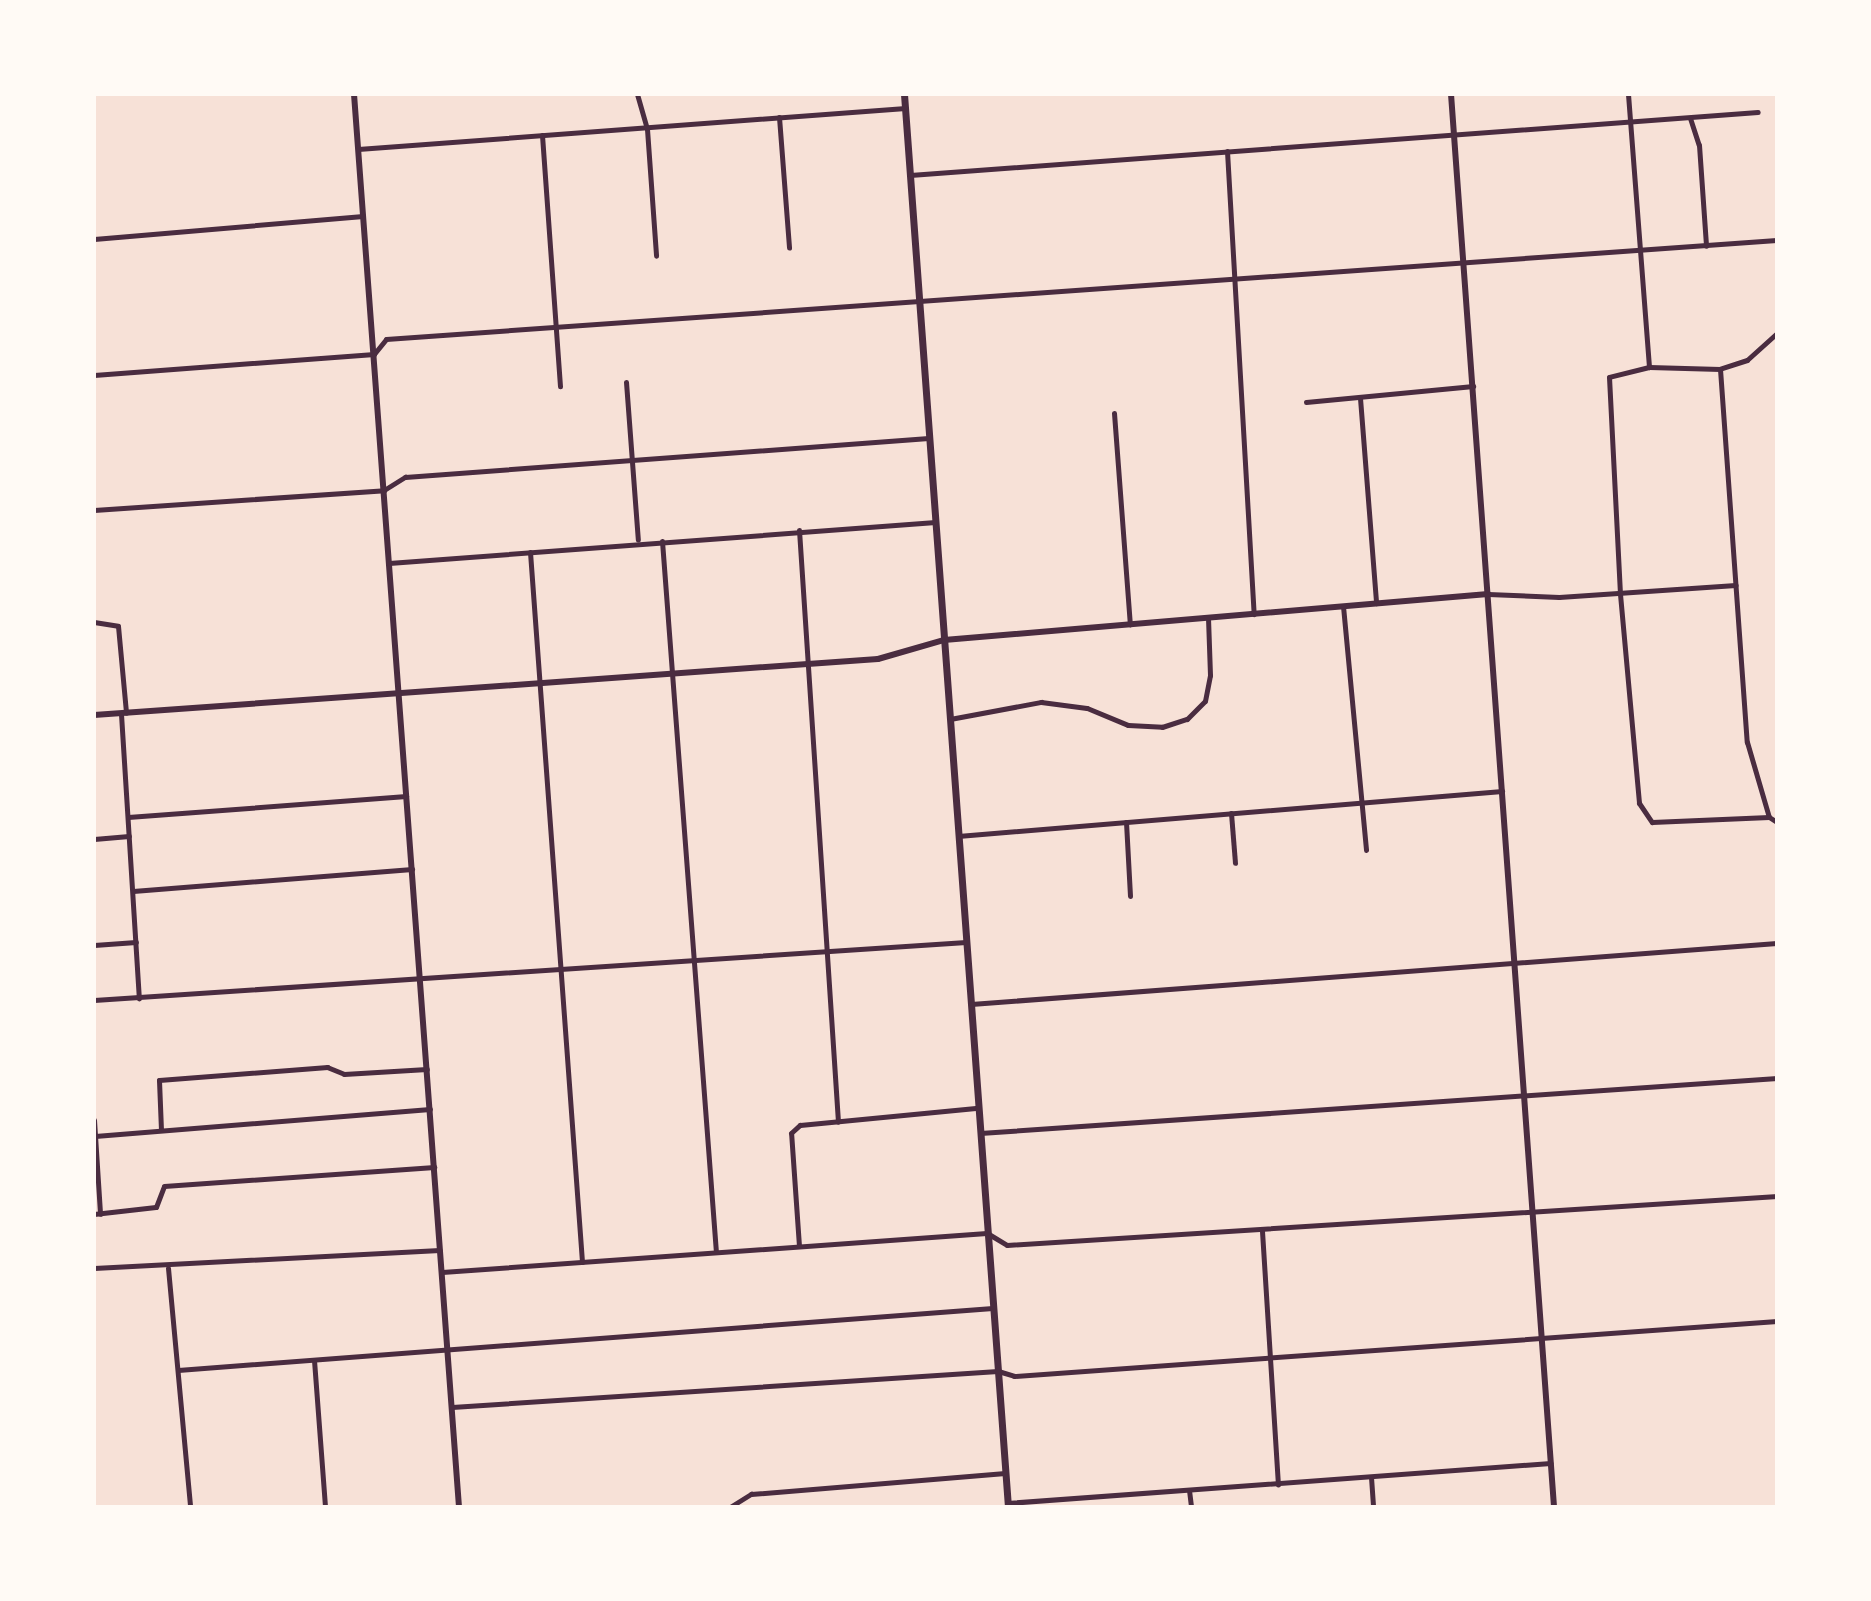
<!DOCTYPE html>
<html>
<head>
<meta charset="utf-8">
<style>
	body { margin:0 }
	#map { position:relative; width:1871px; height:1601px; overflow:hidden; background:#f7e1d7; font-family:"Nunito Sans",sans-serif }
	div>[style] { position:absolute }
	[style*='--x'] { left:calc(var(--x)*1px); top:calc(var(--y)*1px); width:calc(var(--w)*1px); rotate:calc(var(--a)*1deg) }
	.minor>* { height:5px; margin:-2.5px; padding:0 2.5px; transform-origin:2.5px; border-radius:2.5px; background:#4a2c40 }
	.tertiary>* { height:6px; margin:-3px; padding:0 3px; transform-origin:3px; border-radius:3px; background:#4a2c40 }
	.secondary>* { height:7px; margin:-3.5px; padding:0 3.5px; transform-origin:3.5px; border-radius:3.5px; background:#4a2c40 }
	span { translate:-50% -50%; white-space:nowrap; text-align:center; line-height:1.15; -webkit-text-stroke:7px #fffaf5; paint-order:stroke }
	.frame { position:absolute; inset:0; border:96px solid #fffaf5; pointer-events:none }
</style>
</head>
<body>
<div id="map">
	<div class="minor">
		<i style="--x:637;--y:94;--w:36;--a:74"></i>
		<i style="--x:647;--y:129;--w:127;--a:85.9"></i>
		<i style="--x:1628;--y:94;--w:274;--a:85.6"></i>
		<i style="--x:779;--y:117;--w:131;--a:85.6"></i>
		<i style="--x:1690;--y:118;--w:28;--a:72"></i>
		<i style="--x:1699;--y:145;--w:101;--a:86"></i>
		<i style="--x:542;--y:135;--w:252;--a:85.9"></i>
		<i style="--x:358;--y:149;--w:549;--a:-4.29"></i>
		<i style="--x:1227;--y:151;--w:464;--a:86.7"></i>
		<i style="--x:910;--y:175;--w:850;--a:-4.25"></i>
		<i style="--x:94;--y:239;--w:270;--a:-4.9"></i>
		<i style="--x:1777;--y:333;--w:40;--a:138"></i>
		<i style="--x:1747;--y:360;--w:28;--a:162"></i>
		<i style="--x:1720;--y:369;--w:374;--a:85.9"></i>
		<i style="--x:1747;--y:742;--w:78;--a:73.7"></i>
		<i style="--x:1769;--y:817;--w:9;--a:32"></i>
		<i style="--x:1720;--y:369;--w:71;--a:-178.4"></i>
		<i style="--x:1649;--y:367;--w:41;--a:166"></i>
		<i style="--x:1609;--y:377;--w:217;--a:87.1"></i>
		<i style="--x:1620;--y:594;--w:210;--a:84.8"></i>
		<i style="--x:1639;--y:803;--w:23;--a:56"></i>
		<i style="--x:1652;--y:822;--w:117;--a:-2.4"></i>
		<i style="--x:94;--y:375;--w:281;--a:-4.3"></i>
		<i style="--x:374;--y:354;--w:19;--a:-51"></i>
		<i style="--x:386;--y:339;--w:1394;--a:-4.07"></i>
		<i style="--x:626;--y:382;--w:158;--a:85.7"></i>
		<i style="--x:1360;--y:398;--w:206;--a:85.5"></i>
		<i style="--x:1306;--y:402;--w:168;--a:-5.5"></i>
		<i style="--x:1114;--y:413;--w:212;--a:85.7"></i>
		<i style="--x:94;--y:510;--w:291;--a:-3.9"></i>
		<i style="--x:384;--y:490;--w:25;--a:-32"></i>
		<i style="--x:405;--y:477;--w:525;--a:-4.26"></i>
		<i style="--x:799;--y:530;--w:593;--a:86.23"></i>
		<i style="--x:662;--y:541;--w:713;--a:85.66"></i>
		<i style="--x:530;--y:552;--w:712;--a:85.81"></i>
		<i style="--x:389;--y:563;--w:548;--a:-4.29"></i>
		<i style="--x:1488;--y:594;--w:71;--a:2.4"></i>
		<i style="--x:1559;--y:597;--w:177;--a:-3.9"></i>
		<i style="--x:1343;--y:606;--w:245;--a:84.6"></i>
		<i style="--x:94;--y:622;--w:24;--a:9"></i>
		<i style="--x:118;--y:626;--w:87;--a:84.7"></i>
		<i style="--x:121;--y:714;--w:285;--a:86.4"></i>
		<i style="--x:950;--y:719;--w:93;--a:-10.6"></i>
		<i style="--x:1041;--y:702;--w:46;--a:7.4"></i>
		<i style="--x:1087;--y:708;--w:44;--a:22.5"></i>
		<i style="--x:1128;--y:725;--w:34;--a:3"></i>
		<i style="--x:1162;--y:727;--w:26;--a:-18"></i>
		<i style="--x:1187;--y:719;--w:25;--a:-45"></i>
		<i style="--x:1205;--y:701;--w:26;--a:-79"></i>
		<i style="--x:1210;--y:675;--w:57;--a:-92"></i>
		<i style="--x:1231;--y:813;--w:50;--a:85.4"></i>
		<i style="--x:128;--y:817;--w:279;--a:-4.3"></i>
		<i style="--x:1126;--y:822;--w:74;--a:86.9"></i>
		<i style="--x:958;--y:836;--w:546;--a:-4.73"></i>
		<i style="--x:94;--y:839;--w:35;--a:-5"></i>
		<i style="--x:133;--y:891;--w:280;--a:-4.5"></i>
		<i style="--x:94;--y:945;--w:42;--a:-4.1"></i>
		<i style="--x:94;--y:1000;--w:874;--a:-3.81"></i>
		<i style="--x:971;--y:1004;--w:808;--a:-4.33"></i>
		<i style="--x:94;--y:1120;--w:94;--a:86.3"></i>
		<i style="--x:161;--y:1130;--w:50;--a:-92.3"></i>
		<i style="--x:159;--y:1080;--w:169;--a:-4.4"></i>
		<i style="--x:327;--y:1067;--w:18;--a:22"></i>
		<i style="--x:344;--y:1074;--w:83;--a:-3.4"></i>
		<i style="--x:980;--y:1133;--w:799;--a:-3.95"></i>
		<i style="--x:95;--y:1136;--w:336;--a:-4.6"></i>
		<i style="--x:94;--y:1214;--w:62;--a:-6.4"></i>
		<i style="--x:156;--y:1207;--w:22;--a:-69"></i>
		<i style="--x:164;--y:1186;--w:271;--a:-4"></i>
		<i style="--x:1262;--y:1231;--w:254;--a:86.4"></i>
		<i style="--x:799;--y:1246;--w:113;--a:-94"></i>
		<i style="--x:791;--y:1133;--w:12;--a:-42"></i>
		<i style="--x:800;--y:1125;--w:179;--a:-5.5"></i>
		<i style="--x:94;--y:1268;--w:346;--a:-3"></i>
		<i style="--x:168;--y:1268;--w:240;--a:84.7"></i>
		<i style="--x:442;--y:1272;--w:546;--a:-4.09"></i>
		<i style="--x:987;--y:1233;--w:23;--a:31"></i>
		<i style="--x:1007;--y:1245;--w:772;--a:-3.64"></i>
		<i style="--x:314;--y:1360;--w:147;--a:85.7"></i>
		<i style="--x:178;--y:1370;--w:817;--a:-4.35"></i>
		<i style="--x:452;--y:1407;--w:547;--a:-3.77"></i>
		<i style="--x:998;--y:1371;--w:17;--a:17"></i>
		<i style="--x:1014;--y:1376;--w:765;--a:-4.12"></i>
		<i style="--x:1371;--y:1477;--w:30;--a:86"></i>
		<i style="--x:1189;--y:1490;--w:17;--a:83"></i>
		<i style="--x:1007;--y:1503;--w:545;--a:-4.21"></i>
		<i style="--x:730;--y:1507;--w:25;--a:-32"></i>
		<i style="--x:751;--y:1494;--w:255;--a:-4.7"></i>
	</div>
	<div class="tertiary">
		<i style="--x:354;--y:94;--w:1417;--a:85.75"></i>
		<i style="--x:1451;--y:94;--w:1417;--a:85.83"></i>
		<i style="--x:94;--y:715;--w:786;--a:-4.09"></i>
		<i style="--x:878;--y:659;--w:69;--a:-16.1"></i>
		<i style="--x:944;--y:640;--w:546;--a:-4.83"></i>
	</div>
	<div class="secondary">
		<i style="--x:904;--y:94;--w:1417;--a:85.79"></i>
	</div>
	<div class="frame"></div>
</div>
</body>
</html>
